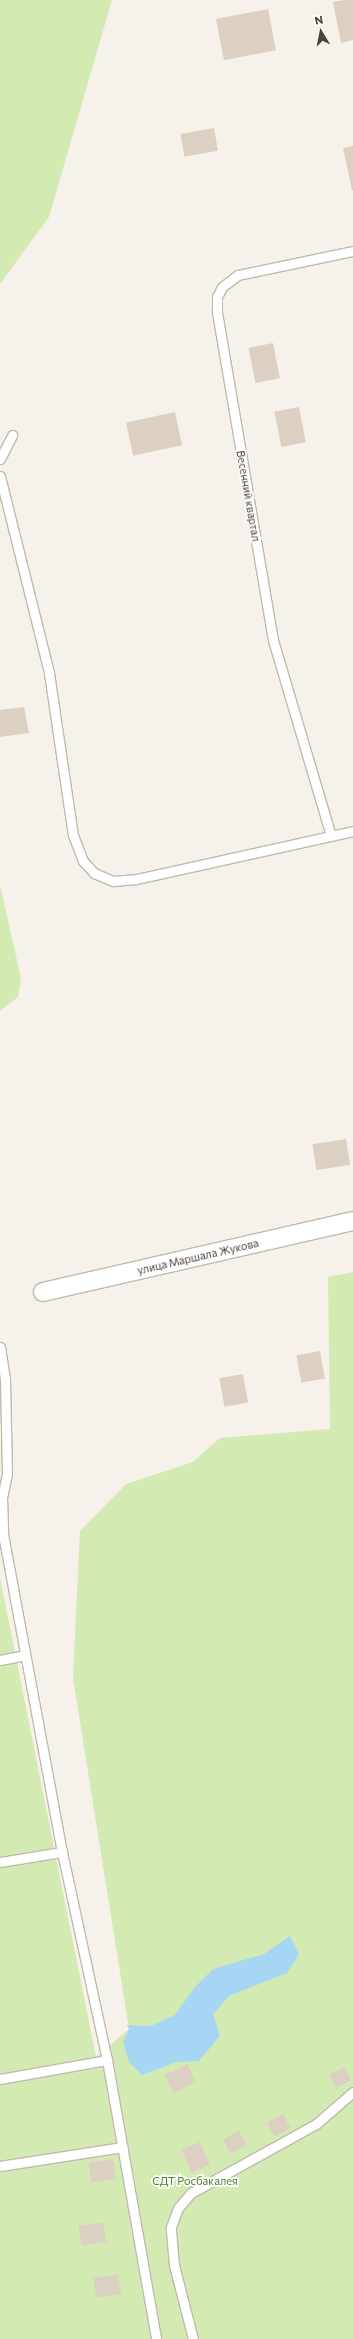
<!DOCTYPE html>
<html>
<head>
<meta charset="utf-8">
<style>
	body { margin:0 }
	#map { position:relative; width:353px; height:2339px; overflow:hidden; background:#f6f2eb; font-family:Commissioner,sans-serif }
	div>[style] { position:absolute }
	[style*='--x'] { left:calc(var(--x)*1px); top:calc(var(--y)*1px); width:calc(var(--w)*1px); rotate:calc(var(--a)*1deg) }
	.green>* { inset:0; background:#d3eab3 }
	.water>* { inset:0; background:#a6d6f3 }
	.building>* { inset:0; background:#dbd0c2; transform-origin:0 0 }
	.roads { filter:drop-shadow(1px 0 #c2b9ad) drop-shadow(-1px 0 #c2b9ad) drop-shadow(0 1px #c2b9ad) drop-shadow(0 -1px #c2b9ad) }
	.lane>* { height:9px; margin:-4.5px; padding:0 4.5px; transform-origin:4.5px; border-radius:4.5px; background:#fff }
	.street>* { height:18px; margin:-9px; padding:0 9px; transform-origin:9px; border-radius:9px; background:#fff }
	span { translate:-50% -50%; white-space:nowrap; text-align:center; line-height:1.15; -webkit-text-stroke:3.5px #fff; paint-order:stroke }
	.street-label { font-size:11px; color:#4a4238 }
	.park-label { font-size:11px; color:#4c7f28 }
	.north { position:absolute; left:301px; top:12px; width:40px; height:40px; -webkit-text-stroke:3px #fff; paint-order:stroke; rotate:350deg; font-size:11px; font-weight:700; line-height:16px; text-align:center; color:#4a4238 }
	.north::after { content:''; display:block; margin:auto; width:14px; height:18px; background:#4a4238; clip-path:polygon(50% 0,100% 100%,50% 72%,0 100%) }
</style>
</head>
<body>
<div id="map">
	<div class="green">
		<i style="clip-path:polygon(0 0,112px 0,49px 217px,0 284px)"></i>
		<i style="clip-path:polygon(0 885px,21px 978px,18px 997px,0 1011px)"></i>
		<i style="clip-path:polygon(353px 1272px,353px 2339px,0 2339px,0 1578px,96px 2057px,129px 2029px,73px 1678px,80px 1531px,126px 1484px,193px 1462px,220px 1438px,330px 1429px,328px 1277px)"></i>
	</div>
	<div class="water">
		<i style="clip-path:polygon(290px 1936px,299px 1954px,287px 1973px,229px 1996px,213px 2014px,220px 2036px,199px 2061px,176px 2062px,142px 2075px,129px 2062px,123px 2042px,129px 2029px,127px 2025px,151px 2026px,175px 2015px,194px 1988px,213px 1969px,264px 1954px)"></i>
	</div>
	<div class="building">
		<i style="clip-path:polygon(344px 0,353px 0,353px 40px,341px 43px,333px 2px)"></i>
		<i style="left:268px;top:9px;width:42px;height:53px;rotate:79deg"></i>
		<i style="left:214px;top:128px;width:23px;height:34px;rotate:80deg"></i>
		<i style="clip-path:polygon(353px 146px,353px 190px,352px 190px,343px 148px)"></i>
		<i style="left:273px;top:343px;width:36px;height:25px;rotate:79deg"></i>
		<i style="left:299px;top:407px;width:36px;height:25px;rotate:79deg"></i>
		<i style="left:175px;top:412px;width:34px;height:50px;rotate:78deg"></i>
		<i style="clip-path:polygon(24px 707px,29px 733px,0 737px,0 710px)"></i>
		<i style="left:346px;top:1139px;width:26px;height:34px;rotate:81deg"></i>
		<i style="left:320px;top:1351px;width:28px;height:24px;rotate:80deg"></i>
		<i style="left:243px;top:1374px;width:29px;height:24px;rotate:80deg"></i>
		<i style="left:187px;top:2064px;width:20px;height:25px;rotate:63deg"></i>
		<i style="left:344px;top:2067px;width:15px;height:17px;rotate:62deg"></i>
		<i style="left:283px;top:2114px;width:16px;height:18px;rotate:63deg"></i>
		<i style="left:239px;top:2131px;width:16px;height:18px;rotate:63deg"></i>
		<i style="left:200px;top:2142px;width:25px;height:20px;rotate:67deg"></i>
		<i style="left:113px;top:2159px;width:20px;height:25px;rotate:81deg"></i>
		<i style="left:103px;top:2222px;width:20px;height:25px;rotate:81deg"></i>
		<i style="left:118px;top:2274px;width:20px;height:25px;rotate:81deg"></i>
	</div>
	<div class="roads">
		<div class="lane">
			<i style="--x:0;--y:459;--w:27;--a:-63"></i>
			<i style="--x:0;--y:476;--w:203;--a:76"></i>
			<i style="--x:49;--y:673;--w:164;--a:81.6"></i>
			<i style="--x:73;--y:835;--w:28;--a:69"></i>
			<i style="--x:83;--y:861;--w:16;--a:47"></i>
			<i style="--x:94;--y:873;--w:21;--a:23"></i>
			<i style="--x:113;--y:881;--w:24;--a:-5"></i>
			<i style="--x:137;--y:879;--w:221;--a:-12.5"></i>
			<i style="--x:331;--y:836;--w:204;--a:-106.5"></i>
			<i style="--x:273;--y:640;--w:334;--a:-99.7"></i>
			<i style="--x:217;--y:311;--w:14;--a:-90"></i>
			<i style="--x:217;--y:297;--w:11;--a:-63"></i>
			<i style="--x:222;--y:287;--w:20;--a:-37"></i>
			<i style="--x:238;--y:275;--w:117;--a:-11.8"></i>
			<i style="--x:0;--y:1347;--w:32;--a:81"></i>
			<i style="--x:5;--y:1379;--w:95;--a:88.8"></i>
			<i style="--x:7;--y:1474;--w:25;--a:102"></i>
			<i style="--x:2;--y:1498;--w:36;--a:88"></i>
			<i style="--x:3;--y:1534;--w:323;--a:79.5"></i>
			<i style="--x:62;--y:1852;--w:213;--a:77.8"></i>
			<i style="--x:107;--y:2060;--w:283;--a:80"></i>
			<i style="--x:0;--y:1660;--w:25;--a:-11"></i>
			<i style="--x:0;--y:1862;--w:63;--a:-9.2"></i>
			<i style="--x:0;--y:2079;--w:109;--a:-10.1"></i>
			<i style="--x:0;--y:2166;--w:124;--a:-8.8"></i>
			<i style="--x:193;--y:2339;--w:76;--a:-104.4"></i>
			<i style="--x:174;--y:2265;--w:38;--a:-95"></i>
			<i style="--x:171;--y:2227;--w:20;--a:-70"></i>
			<i style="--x:178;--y:2208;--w:20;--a:-49"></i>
			<i style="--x:191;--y:2193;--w:143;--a:-28.9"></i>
			<i style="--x:316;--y:2124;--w:49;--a:-40.9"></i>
		</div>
		<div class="street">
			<i style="--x:43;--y:1292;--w:318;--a:-12.9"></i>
		</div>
	</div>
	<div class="street-label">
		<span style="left:248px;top:496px;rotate:80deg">Весенний квартал</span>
		<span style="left:198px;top:1257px;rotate:-13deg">улица Маршала Жукова</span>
	</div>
	<div class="park-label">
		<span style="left:195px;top:2181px">СДТ Росбакалея</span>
	</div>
	<div class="north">N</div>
</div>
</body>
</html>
